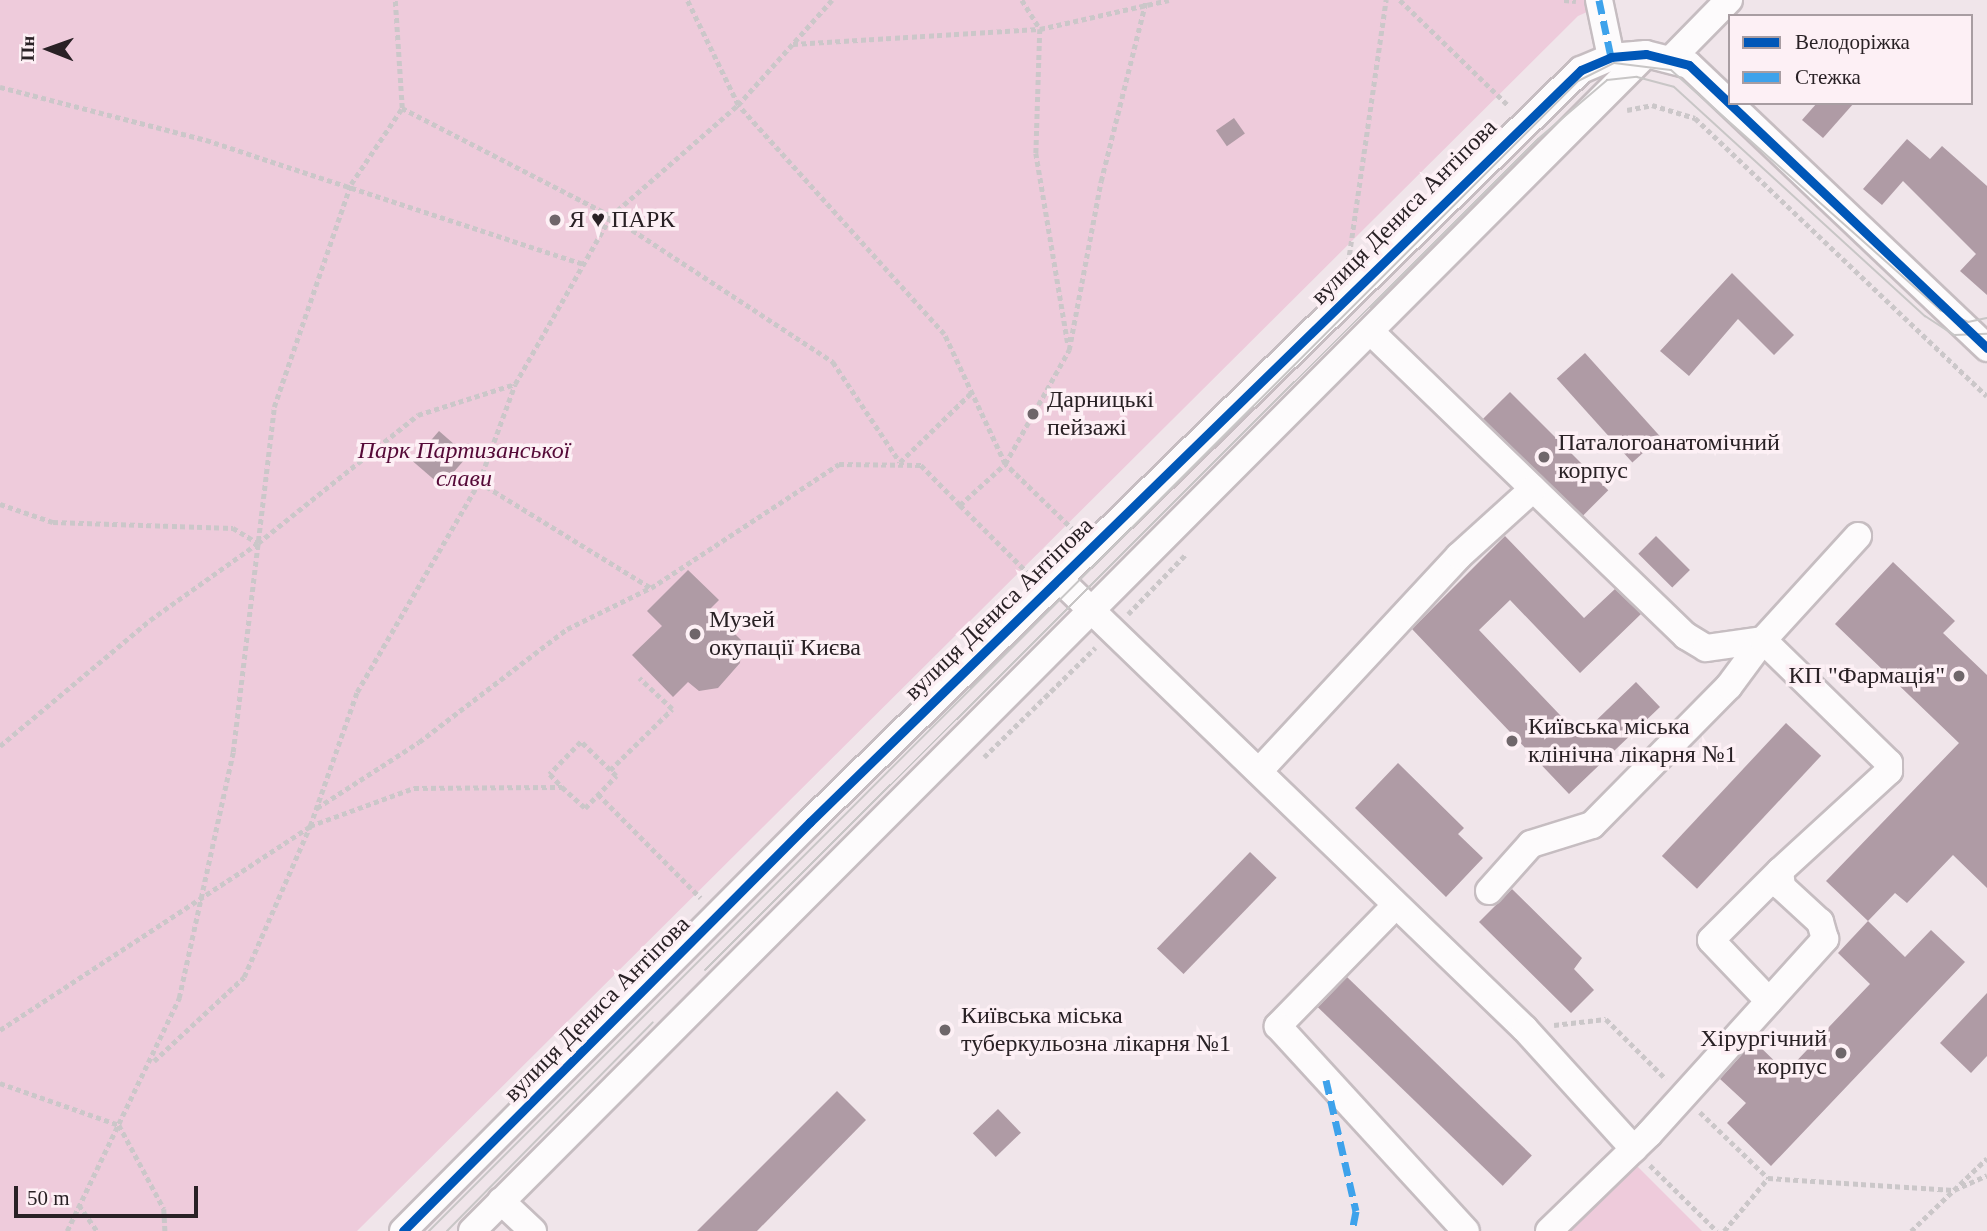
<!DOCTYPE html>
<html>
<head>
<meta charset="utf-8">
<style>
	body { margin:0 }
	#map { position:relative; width:1987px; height:1231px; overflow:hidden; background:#f0e5ea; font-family:"Times New Roman",serif }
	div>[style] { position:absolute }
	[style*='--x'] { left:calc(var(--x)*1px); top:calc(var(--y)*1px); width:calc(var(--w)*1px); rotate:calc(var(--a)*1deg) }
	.green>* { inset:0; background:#eecbdb }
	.building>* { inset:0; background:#af9ba5; transform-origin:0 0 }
	.path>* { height:4.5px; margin-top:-2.25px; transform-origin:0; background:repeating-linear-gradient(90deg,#cbc7c9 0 5px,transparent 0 8.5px) }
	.roads { filter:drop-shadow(2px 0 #c6bdc1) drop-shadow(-2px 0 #c6bdc1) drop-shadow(0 2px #c6bdc1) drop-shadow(0 -2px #c6bdc1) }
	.minor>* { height:26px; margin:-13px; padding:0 13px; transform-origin:13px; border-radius:13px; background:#fdfbfc }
	.tram>* { height:2px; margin:-1px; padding:0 1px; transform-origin:1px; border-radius:1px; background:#c8c6c6 }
	.quiet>* { height:7px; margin-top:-3.5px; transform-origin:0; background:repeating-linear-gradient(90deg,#3ea2eb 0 14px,transparent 0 21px) }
	.cycleway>* { height:9px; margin:-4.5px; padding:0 4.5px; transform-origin:4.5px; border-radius:4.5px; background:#0057b8 }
	.dots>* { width:19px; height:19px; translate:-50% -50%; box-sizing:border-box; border:4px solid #fdf0f5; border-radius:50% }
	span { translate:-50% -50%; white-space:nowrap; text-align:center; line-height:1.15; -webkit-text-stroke:7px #fdf0f5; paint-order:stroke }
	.street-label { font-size:24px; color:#292125 }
	.poi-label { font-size:24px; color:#292125 }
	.left { translate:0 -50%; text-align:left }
	.right { translate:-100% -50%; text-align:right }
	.park-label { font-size:24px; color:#550937; font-style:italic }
	.legend { position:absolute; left:1728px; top:14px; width:245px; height:91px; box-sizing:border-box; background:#fdf0f5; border:2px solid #a89da2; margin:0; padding:9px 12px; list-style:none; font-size:21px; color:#292125 }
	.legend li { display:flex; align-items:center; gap:14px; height:35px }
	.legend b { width:35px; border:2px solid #a89da2 }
	.north { position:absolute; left:14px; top:14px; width:70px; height:70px; -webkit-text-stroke:5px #fdf0f5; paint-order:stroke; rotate:271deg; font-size:19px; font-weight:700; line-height:28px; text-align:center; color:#292125 }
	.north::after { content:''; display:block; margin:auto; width:24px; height:32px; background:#292125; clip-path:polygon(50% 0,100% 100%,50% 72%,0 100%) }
	.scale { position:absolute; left:14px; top:1186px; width:184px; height:32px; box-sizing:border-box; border:4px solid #292125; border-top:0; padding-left:9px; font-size:21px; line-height:24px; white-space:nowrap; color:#292125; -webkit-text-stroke:5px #fdf0f5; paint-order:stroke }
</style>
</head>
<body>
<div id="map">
	<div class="green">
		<i style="clip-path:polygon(0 0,1614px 0,1578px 16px,357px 1231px,0 1231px)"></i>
		<i style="clip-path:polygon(1635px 1164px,1702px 1231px,1568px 1231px)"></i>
	</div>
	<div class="building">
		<i style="clip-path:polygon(1817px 103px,1854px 103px,1823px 138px,1802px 120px)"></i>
		<i style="left:1234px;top:118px;width:19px;height:22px;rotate:55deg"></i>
		<i style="clip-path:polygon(1907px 139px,1930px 159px,1942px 146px,1987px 186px,1987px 295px,1960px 271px,1976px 254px,1903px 181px,1882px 205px,1863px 189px)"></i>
		<i style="clip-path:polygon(1732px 273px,1794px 335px,1774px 355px,1738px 319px,1689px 376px,1660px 351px)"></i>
		<i style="left:1585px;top:353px;width:113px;height:38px;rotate:48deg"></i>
		<i style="left:1510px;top:392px;width:139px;height:38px;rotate:45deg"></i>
		<i style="left:439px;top:431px;width:38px;height:40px;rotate:41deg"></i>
		<i style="clip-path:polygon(1505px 536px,1584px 618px,1615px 589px,1641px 614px,1580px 673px,1510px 600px,1479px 630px,1580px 736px,1636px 682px,1660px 707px,1569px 794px,1412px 629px)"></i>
		<i style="left:1656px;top:536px;width:48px;height:25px;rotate:45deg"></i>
		<i style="clip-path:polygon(1893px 562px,1955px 621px,1943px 633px,1987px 675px,1987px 888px,1953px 855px,1907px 903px,1895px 893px,1868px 921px,1826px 881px,1959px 743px,1835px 624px)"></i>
		<i style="clip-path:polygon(688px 570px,719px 600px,710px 609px,742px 641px,740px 663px,718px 688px,699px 691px,688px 682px,673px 697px,632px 655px,662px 626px,647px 611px)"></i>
		<i style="left:1786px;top:723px;width:48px;height:182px;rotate:43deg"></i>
		<i style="clip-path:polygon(1398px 763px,1464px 828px,1458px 834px,1483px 858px,1446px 897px,1355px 808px)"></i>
		<i style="left:1250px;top:852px;width:37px;height:134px;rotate:44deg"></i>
		<i style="clip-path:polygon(1512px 889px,1582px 958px,1574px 969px,1594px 990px,1571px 1013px,1479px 922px)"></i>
		<i style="clip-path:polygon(1868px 921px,1905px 957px,1931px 930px,1965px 962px,1771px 1166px,1727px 1123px,1746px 1103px,1720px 1079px,1754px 1041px,1786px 1072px,1870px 984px,1838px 953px)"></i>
		<i style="left:1347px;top:977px;width:257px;height:42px;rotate:44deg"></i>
		<i style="clip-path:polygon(1987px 993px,1987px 1056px,1971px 1073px,1940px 1043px)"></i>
		<i style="clip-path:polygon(837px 1091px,866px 1120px,757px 1231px,697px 1231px)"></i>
		<i style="left:998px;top:1109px;width:33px;height:35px;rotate:46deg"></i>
	</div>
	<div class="path">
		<i style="--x:1022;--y:0;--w:34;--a:58"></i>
		<i style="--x:1040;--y:29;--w:124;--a:91.8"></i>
		<i style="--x:1036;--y:153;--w:194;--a:80.5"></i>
		<i style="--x:1400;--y:0;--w:151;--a:44.2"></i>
		<i style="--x:1564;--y:0;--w:12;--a:5"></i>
		<i style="--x:793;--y:44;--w:247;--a:-3.5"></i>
		<i style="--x:1040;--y:29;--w:132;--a:-12.7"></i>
		<i style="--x:0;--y:87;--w:213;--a:14.4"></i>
		<i style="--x:206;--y:140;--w:397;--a:18.2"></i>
		<i style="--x:402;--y:108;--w:235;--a:27.3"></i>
		<i style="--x:611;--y:216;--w:266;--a:33.3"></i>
		<i style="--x:833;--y:362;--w:120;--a:56.2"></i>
		<i style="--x:900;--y:462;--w:99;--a:-44.2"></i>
		<i style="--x:1627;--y:110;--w:25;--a:-11"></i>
		<i style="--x:1652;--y:105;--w:45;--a:16.8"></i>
		<i style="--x:1695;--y:118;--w:403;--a:43.6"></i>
		<i style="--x:1348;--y:263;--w:266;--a:-81.8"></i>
		<i style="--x:479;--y:482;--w:202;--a:31.6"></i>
		<i style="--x:651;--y:588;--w:225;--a:-33.4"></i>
		<i style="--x:839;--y:464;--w:82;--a:0.7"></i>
		<i style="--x:921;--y:465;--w:56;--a:45.7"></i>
		<i style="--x:960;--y:505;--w:61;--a:-42.3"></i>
		<i style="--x:1005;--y:464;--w:144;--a:-115.1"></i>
		<i style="--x:944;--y:334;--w:308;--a:-132"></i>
		<i style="--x:738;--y:105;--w:117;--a:-115.9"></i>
		<i style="--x:0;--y:504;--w:56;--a:18.8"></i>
		<i style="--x:53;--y:522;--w:180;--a:1.9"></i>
		<i style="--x:233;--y:528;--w:29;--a:31"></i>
		<i style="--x:258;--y:543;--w:205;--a:-38.7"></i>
		<i style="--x:418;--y:415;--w:102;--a:-17.7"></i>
		<i style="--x:960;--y:505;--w:98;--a:45"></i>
		<i style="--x:1074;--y:531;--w:96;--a:-135.8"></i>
		<i style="--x:1005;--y:464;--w:131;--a:-60.7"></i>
		<i style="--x:1069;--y:350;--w:172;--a:-79.3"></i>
		<i style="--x:1101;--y:181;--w:187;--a:-76"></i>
		<i style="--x:1128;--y:614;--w:82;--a:-46"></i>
		<i style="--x:0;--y:746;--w:196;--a:-40"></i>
		<i style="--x:150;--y:620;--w:133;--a:-35.5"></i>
		<i style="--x:984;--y:757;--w:156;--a:-44.5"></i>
		<i style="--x:610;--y:770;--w:87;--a:-44.5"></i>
		<i style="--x:672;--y:709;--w:45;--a:-136.8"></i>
		<i style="--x:598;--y:794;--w:146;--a:45.3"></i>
		<i style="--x:317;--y:808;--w:121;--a:-32.9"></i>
		<i style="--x:419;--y:742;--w:186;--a:-37.4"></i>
		<i style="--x:567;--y:629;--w:93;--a:-26.3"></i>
		<i style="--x:1554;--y:1025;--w:52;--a:-6.6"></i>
		<i style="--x:1606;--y:1019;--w:85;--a:45"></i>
		<i style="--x:0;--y:1030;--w:371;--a:-33.3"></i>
		<i style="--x:310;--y:826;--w:111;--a:-20.1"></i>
		<i style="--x:414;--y:788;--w:148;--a:-0.4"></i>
		<i style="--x:562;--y:787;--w:31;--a:42"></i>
		<i style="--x:585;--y:808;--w:45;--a:-45.9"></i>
		<i style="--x:616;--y:776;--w:49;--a:-135.8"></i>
		<i style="--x:581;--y:742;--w:45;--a:134.1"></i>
		<i style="--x:550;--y:774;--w:18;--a:47"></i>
		<i style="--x:154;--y:1061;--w:123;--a:-43"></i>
		<i style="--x:244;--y:977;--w:165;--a:-66.4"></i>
		<i style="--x:310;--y:826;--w:142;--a:-70.7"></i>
		<i style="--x:357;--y:692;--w:243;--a:-59.8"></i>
		<i style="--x:479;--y:482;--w:104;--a:-69.8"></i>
		<i style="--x:515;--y:384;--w:193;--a:-60.3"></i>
		<i style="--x:611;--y:216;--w:169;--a:-41.2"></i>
		<i style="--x:738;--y:105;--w:141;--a:-48.2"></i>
		<i style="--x:0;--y:1083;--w:126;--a:19.4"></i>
		<i style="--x:119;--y:1125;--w:95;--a:61.8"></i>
		<i style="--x:164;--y:1209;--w:22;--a:87"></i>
		<i style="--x:1700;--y:1112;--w:95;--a:44.1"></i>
		<i style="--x:1768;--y:1178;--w:186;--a:3.7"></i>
		<i style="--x:1954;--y:1190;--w:36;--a:-24"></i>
		<i style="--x:1650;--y:1165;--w:94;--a:44.6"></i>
		<i style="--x:79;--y:1205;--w:32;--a:55"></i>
		<i style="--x:67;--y:1231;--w:259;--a:-64.3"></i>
		<i style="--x:179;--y:998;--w:252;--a:-77.6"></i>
		<i style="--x:233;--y:752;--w:347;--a:-83.2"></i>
		<i style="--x:274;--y:407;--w:236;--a:-71"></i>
		<i style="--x:351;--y:184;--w:92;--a:-56.1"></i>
		<i style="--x:402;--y:108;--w:108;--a:-93.7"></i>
		<i style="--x:1724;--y:1231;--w:69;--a:-50.3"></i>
		<i style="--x:1911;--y:1231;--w:105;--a:-43.8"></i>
	</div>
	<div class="roads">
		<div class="minor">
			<i style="--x:1599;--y:0;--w:58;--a:78.1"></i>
			<i style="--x:1673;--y:57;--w:80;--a:-45.5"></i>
			<i style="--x:1371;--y:332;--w:438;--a:44"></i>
			<i style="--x:1686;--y:636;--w:23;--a:31"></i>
			<i style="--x:1706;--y:648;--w:58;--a:-8"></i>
			<i style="--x:1058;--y:578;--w:649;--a:44"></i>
			<i style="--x:1525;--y:1029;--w:162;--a:47.8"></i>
			<i style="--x:1261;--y:769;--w:291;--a:-47.1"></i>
			<i style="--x:1459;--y:556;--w:100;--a:-42.2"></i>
			<i style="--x:1489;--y:891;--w:63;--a:-48.2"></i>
			<i style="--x:1531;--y:844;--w:64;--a:-17.3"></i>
			<i style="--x:1592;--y:825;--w:195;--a:-45.4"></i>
			<i style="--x:1729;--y:686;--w:57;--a:-53.5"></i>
			<i style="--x:1395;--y:906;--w:168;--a:134.3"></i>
			<i style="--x:1278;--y:1026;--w:278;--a:47.5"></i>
			<i style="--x:1769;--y:1001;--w:84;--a:-133.6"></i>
			<i style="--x:1711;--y:940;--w:98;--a:-45"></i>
			<i style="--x:501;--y:1201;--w:44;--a:43.2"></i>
			<i style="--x:403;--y:1231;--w:577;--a:-45.14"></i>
			<i style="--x:810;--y:822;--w:1077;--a:-44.29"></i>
			<i style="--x:1581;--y:70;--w:33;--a:-23"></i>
			<i style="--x:1611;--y:57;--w:35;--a:-5"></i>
			<i style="--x:1646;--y:54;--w:44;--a:14.3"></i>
			<i style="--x:1689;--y:65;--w:411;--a:43.5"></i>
			<i style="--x:472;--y:1231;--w:1662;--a:-45.07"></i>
			<i style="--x:1549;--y:1231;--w:139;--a:-44.1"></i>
			<i style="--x:1649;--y:1134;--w:263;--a:-47.9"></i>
			<i style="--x:1825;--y:939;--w:18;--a:-106"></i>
			<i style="--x:1820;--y:922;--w:52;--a:-137.4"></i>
			<i style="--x:1782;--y:887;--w:16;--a:-97"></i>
			<i style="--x:1780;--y:871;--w:148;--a:-42.5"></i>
			<i style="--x:1889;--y:771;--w:8;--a:-90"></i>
			<i style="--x:1889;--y:763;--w:176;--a:-135.7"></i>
			<i style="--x:1763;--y:640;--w:141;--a:-47.6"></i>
		</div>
	</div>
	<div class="tram">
		<i style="--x:705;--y:970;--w:1177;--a:-44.93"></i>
		<i style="--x:1538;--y:139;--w:91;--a:-40.5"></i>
		<i style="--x:1607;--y:80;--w:30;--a:-6"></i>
		<i style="--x:1637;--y:77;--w:38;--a:15"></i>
		<i style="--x:1674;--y:87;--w:340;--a:42.4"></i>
		<i style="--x:1925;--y:316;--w:35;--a:33"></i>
		<i style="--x:1954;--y:335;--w:33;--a:-2"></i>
		<i style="--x:429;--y:1231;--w:1626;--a:-45.02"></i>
		<i style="--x:1578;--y:81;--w:40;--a:-26.6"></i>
		<i style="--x:1614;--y:63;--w:57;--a:7"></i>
		<i style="--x:1671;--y:70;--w:361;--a:41.7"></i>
		<i style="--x:1940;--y:310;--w:30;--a:23"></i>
		<i style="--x:1968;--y:322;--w:19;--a:-12"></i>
		<i style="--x:447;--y:1231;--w:293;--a:-45.4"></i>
	</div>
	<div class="quiet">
		<i style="--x:1599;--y:0;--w:58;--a:78.1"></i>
		<i style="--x:1326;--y:1080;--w:134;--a:77.1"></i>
		<i style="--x:1356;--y:1211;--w:20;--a:101"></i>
	</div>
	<div class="cycleway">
		<i style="--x:403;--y:1231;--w:577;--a:-45.14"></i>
		<i style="--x:810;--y:822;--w:1077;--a:-44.29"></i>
		<i style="--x:1581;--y:70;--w:33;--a:-23"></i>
		<i style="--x:1611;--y:57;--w:35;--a:-5"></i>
		<i style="--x:1646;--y:54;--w:44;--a:14.3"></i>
		<i style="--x:1689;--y:65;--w:411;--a:43.5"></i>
	</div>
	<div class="dots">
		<i style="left:555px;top:220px;background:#6f666a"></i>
		<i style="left:1033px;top:414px;background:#6f666a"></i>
		<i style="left:1544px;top:457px;background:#6f666a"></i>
		<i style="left:695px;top:634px;background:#6f666a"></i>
		<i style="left:1959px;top:676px;background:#6f666a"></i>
		<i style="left:1512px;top:741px;background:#6f666a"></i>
		<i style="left:945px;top:1030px;background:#6f666a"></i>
		<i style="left:1841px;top:1053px;background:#6f666a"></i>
	</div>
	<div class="street-label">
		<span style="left:1404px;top:212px;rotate:-45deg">вулиця Дениса Антіпова</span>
		<span style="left:999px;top:609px;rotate:-44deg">вулиця Дениса Антіпова</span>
		<span style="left:597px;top:1009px;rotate:-45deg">вулиця Дениса Антіпова</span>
	</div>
	<div class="poi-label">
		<span class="left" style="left:569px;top:220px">Я ♥ ПАРК</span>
		<span class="left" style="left:1047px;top:414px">Дарницькі<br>пейзажі</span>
		<span class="left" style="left:1558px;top:457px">Паталогоанатомічний<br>корпус</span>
		<span class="left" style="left:709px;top:634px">Музей<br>окупації Києва</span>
		<span class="right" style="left:1945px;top:676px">КП "Фармація"</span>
		<span class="left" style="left:1528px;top:741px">Київська міська<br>клінічна лікарня №1</span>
		<span class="left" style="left:961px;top:1030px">Київська міська<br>туберкульозна лікарня №1</span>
		<span class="right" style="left:1827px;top:1053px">Хірургічний<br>корпус</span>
	</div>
	<div class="park-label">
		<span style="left:464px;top:465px">Парк Партизанської<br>слави</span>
	</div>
	<ul class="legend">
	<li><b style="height:9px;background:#0057b8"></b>Велодоріжка</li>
	<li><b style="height:9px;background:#3ea2eb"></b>Стежка</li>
	</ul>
	<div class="north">Пн</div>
	<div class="scale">50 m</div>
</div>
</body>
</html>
